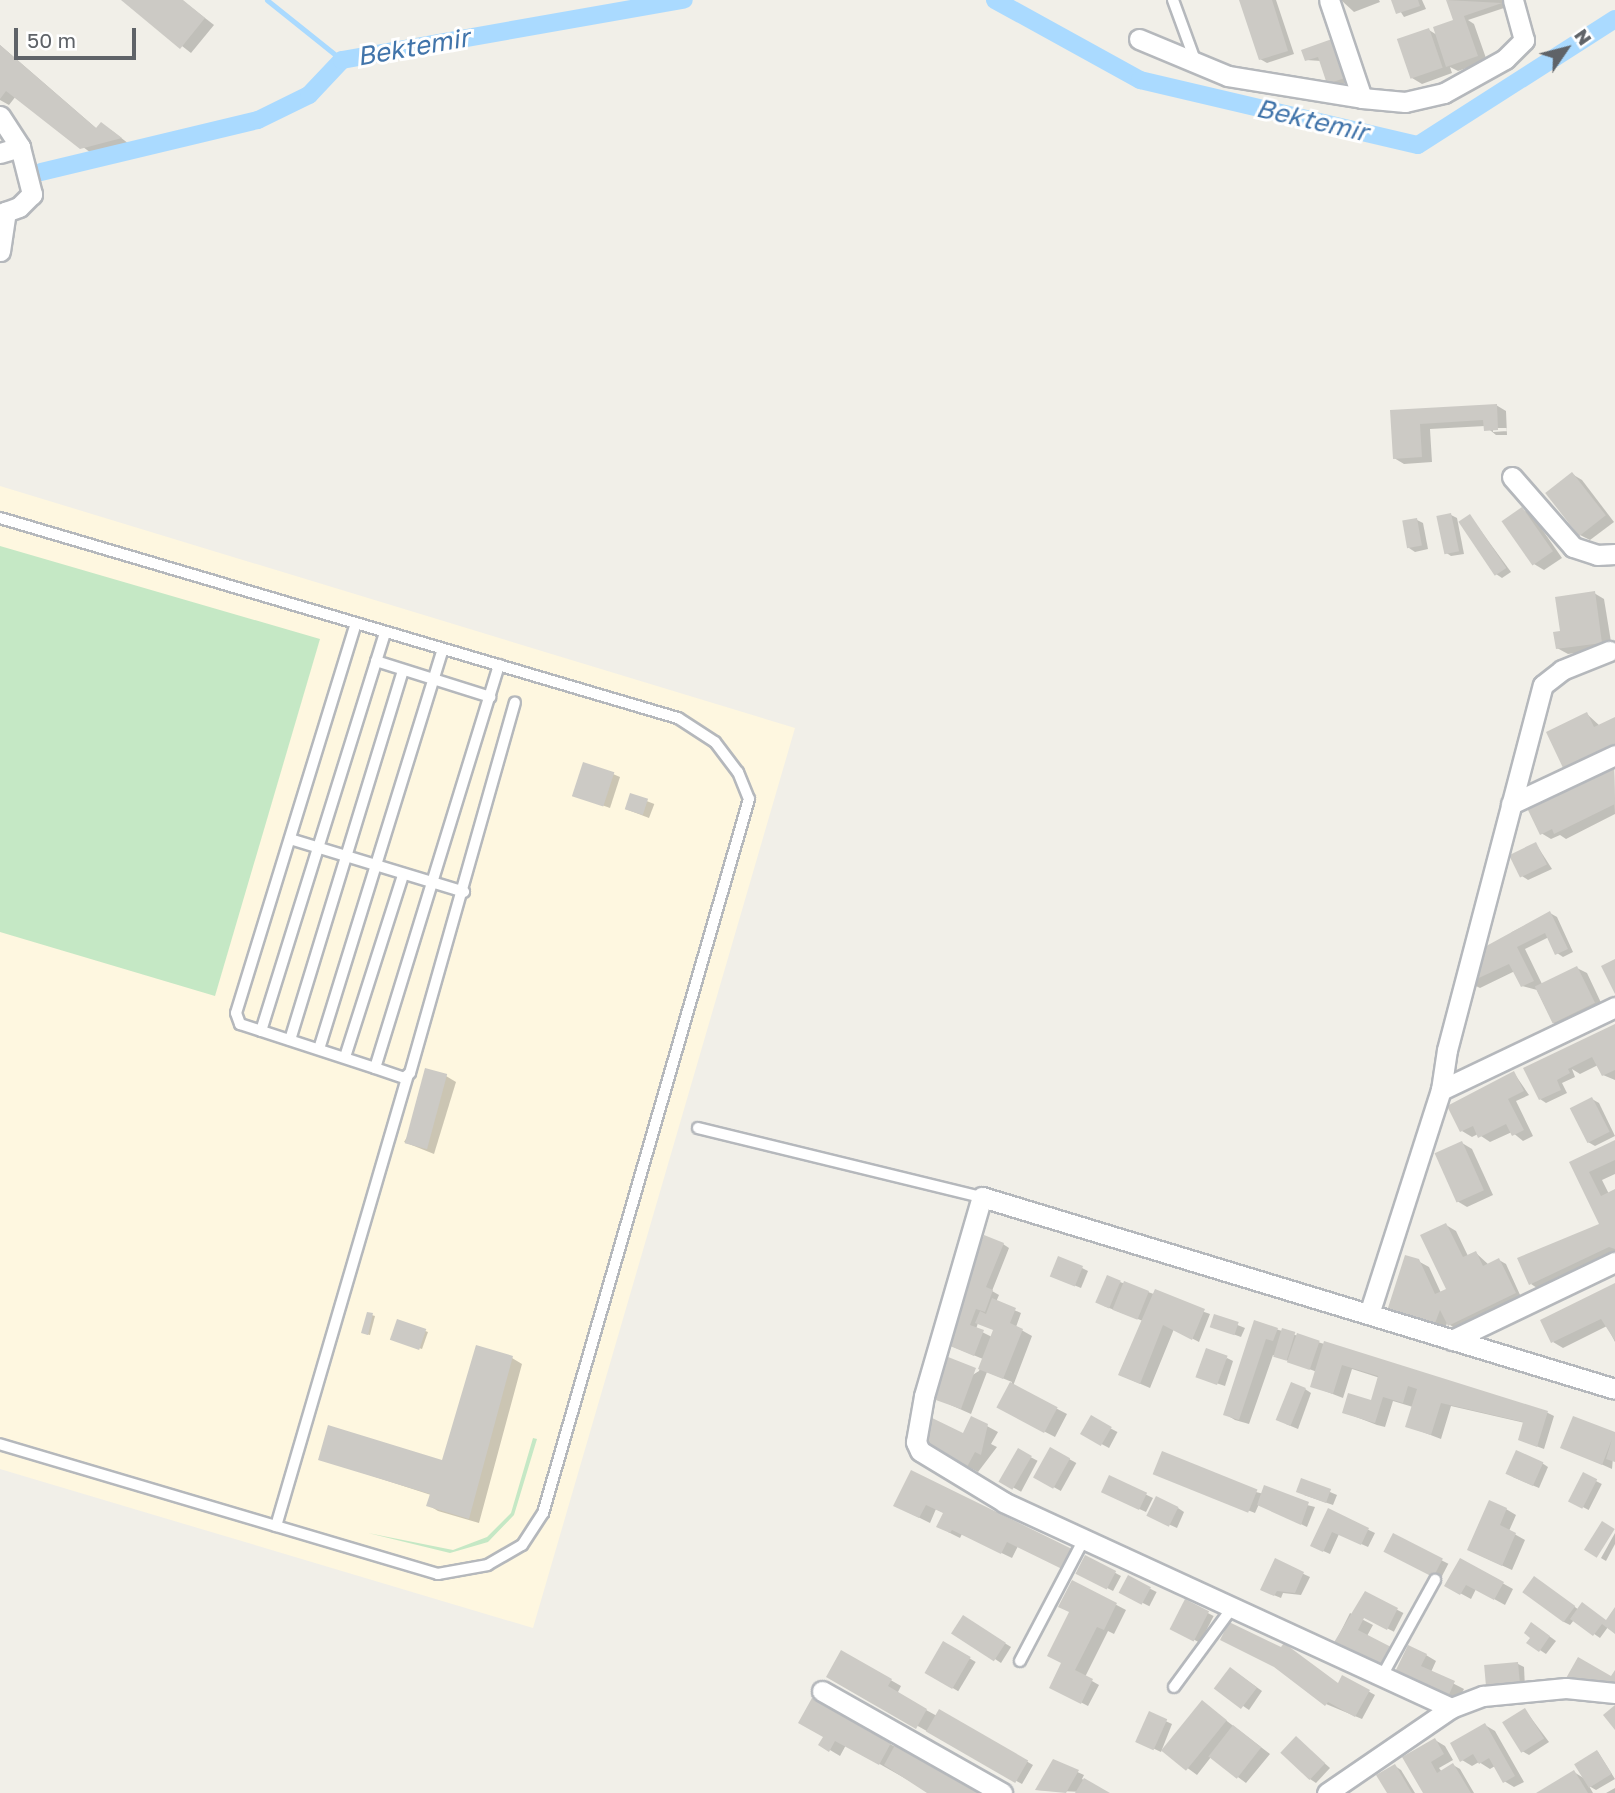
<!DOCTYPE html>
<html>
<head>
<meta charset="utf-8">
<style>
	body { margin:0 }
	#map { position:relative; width:1615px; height:1793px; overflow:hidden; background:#f1efe8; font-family:"Golos Text",sans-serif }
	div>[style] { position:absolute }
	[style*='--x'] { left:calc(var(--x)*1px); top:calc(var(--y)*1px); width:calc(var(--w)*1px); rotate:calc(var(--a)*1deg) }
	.commercial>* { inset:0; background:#fef7e0 }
	.green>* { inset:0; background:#c5e8c5 }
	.shadow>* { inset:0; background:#0003; transform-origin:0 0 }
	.stream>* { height:5px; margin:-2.5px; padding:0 2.5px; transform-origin:2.5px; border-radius:2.5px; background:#aadaff }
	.canal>* { height:18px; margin:-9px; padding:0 9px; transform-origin:9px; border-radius:9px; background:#aadaff }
	.building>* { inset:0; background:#cccac5; transform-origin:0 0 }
	.roads { filter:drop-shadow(2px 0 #b5b8bc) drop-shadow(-2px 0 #b5b8bc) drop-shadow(0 2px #b5b8bc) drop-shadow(0 -2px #b5b8bc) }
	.service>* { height:10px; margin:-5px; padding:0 5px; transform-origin:5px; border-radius:5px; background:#fff }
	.minor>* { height:19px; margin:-9.5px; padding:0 9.5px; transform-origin:9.5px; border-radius:9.5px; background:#fff }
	span { translate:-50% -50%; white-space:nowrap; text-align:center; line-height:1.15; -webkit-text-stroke:6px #fff; paint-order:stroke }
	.water-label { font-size:26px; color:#4174aa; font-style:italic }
	.north { position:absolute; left:1531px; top:14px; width:70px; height:70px; -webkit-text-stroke:5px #fff; paint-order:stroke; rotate:55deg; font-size:19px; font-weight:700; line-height:28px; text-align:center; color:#5f6368 }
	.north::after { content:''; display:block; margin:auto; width:24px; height:32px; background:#5f6368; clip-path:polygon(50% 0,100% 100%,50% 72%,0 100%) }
	.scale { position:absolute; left:14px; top:28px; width:122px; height:32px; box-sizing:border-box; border:4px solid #5f6368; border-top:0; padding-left:9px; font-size:21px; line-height:24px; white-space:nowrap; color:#5f6368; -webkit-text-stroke:5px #fff; paint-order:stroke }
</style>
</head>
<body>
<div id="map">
	<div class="commercial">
		<i style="clip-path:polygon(0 486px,795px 728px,533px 1628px,0 1469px)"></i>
	</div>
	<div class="green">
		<i style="clip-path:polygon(0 546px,320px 639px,215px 996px,0 932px)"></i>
		<i style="clip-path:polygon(533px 1438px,537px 1439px,514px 1515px,488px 1542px,450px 1553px,368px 1533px,453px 1550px,487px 1537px,511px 1513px)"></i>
	</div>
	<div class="shadow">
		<i style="clip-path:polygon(123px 0,182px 0,214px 25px,191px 53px)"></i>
		<i style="clip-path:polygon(1241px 0,1276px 0,1294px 54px,1267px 63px,1260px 59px)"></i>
		<i style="clip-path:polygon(1341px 0,1379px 0,1380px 2px,1354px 12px)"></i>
		<i style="clip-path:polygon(1393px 0,1422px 0,1426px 9px,1404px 17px)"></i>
		<i style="clip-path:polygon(1448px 0,1505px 0,1507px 7px,1468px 20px,1474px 24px,1487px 61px,1458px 71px,1450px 67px,1452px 73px,1422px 84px,1412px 78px,1429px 30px,1437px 35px,1455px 21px)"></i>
		<i style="clip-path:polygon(0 45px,97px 129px,111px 130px,129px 144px,91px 153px,16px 96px,9px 105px,0 100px)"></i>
		<i style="clip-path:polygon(1338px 45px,1350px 81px,1334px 87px,1328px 83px,1321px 61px,1306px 60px,1303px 51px)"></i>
		<i style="clip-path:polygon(evenodd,1496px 405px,1506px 411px,1507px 435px,1496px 435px,1485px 426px,1430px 429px,1432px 462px,1404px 464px,1394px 458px,1391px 411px,1496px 405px,1493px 428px,1507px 428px,1507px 431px,1493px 432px,1493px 428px)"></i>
		<i style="clip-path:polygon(1572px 474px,1582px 480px,1614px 522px,1590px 540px,1580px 535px)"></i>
		<i style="clip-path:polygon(1522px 509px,1532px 515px,1562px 558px,1544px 570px,1534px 564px)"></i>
		<i style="clip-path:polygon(1451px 515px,1457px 518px,1464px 554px,1451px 556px,1445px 552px)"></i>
		<i style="clip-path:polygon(1470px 516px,1511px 572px,1502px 578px,1496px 574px)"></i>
		<i style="clip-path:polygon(1417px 520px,1423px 523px,1428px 549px,1415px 552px,1409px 548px)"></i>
		<i style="clip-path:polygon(1594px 593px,1604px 599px,1612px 648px,1568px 654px,1557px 648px,1562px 632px)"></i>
		<i style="clip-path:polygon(1587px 714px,1600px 726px,1615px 718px,1615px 755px,1576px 774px)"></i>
		<i style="clip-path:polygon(1614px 767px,1615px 814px,1566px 839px,1560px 835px,1551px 839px,1541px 833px,1529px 809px)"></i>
		<i style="clip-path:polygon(613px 774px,620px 777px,610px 808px,574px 795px)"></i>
		<i style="left:631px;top:795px;width:25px;height:15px;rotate:21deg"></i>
		<i style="clip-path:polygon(1536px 844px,1552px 869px,1528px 880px,1522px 876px)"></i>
		<i style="clip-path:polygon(1550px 913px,1557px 917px,1573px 952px,1563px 957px,1557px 953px,1549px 937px,1525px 949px,1542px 984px,1577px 968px,1587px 973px,1604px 1009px,1563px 1028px,1553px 1023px,1537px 990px,1522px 986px,1515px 971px,1480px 988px,1470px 983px,1512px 932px)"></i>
		<i style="clip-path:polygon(1615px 1026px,1615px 1080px,1603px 1075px,1598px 1065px,1580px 1074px,1572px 1069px,1575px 1077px,1562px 1083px,1567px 1093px,1546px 1103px,1540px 1099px,1525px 1069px)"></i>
		<i style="clip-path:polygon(1514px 1073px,1529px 1095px,1516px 1101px,1533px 1136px,1523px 1141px,1512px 1132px,1490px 1142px,1478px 1134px,1472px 1137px,1462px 1131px)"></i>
		<i style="clip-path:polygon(446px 1076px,456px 1082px,434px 1154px,404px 1142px)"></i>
		<i style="clip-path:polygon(1592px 1099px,1599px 1103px,1615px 1136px,1595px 1146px,1588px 1142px)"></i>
		<i style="clip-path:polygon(1615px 1142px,1615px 1174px,1602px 1180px,1609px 1194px,1615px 1191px,1615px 1254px,1537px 1288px,1531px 1284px,1601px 1225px,1571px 1163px)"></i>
		<i style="clip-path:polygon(1462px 1143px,1472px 1149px,1493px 1195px,1467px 1207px,1457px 1201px)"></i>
		<i style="clip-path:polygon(1446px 1225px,1456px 1231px,1468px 1256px,1476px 1253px,1489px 1265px,1499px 1260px,1506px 1264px,1521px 1297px,1459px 1331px,1447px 1323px,1445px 1330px,1399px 1316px,1418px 1261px,1429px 1267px,1441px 1293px,1448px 1289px)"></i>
		<i style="clip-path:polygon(evenodd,1003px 1244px,1009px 1248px,992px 1291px,999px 1295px,996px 1302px,1021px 1313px,1016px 1327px,1032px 1336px,1013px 1386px,1067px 1414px,1055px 1437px,999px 1408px,1012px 1382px,987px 1372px,971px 1414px,935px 1398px,979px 1371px,983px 1359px,951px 1346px,1003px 1244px,978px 1323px,995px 1330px,992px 1337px,976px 1329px,978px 1323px)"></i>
		<i style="clip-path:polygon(1082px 1268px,1088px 1271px,1081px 1288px,1059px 1279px)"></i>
		<i style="clip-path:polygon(1120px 1282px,1210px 1314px,1199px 1342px,1174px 1329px,1150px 1388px,1120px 1375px,1143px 1321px,1104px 1306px)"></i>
		<i style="clip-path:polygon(1615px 1285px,1615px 1342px,1607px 1326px,1563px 1348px,1553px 1342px)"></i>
		<i style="clip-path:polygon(368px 1314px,375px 1316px,370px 1335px,366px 1334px)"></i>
		<i style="clip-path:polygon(1215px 1316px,1245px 1328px,1241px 1337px,1216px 1328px)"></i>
		<i style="clip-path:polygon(398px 1321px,428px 1332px,422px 1349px,395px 1340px)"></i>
		<i style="clip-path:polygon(1256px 1323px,1548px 1413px,1554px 1416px,1544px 1449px,1520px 1440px,1525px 1423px,1451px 1406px,1441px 1439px,1407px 1426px,1413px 1407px,1393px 1401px,1385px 1427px,1377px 1425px,1351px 1415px,1372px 1402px,1380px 1378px,1352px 1369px,1343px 1398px,1312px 1386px,1317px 1372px,1273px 1355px,1249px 1424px,1235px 1420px,1225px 1414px)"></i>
		<i style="clip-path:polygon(512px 1358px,522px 1364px,479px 1523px,438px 1511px,428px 1505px,431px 1495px,320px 1459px,443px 1462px)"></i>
		<i style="clip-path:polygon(1227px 1358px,1233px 1361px,1225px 1386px,1204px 1379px)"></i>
		<i style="clip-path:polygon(1305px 1389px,1311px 1393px,1298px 1429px,1286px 1424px)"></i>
		<i style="clip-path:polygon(972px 1418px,998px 1432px,991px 1444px,997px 1447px,978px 1472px,936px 1450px,963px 1436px)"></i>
		<i style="left:1091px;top:1418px;width:30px;height:18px;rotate:28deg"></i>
		<i style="clip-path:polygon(1615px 1434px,1612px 1469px,1563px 1447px)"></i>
		<i style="left:1051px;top:1449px;width:29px;height:32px;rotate:29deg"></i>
		<i style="left:1019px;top:1451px;width:21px;height:35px;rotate:28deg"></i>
		<i style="clip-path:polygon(1542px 1463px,1548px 1467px,1539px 1488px,1513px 1477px)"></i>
		<i style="clip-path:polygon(912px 1472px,1081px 1556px,1073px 1573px,1018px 1546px,1012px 1558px,962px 1534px,960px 1538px,948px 1532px,944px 1513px,936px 1509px,930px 1523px,906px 1511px)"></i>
		<i style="left:1584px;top:1475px;width:20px;height:29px;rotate:27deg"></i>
		<i style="clip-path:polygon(1161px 1476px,1256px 1492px,1315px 1507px,1307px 1527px,1259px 1504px,1255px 1513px)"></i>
		<i style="clip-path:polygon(1110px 1477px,1153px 1498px,1146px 1512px,1109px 1495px)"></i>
		<i style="clip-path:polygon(1302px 1480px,1337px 1495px,1333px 1505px,1304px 1495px)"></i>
		<i style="clip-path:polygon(1178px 1508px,1184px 1512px,1177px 1528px,1155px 1518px)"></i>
		<i style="clip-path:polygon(1506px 1509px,1516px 1515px,1509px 1531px,1525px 1540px,1512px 1570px,1479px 1555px)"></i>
		<i style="clip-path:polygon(1329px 1511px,1375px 1533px,1368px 1547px,1339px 1534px,1330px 1554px,1319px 1549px)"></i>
		<i style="clip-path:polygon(1615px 1533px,1615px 1544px,1606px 1561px,1601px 1558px)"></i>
		<i style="left:1394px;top:1536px;width:61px;height:17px;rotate:27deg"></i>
		<i style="clip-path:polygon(1086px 1557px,1121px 1576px,1113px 1591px,1084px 1576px)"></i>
		<i style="clip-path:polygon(1461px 1560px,1513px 1589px,1505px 1605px,1476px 1589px,1471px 1599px,1447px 1586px)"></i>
		<i style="clip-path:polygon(1276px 1561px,1310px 1577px,1301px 1595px,1283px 1593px,1281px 1598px,1269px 1593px)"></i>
		<i style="left:1129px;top:1578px;width:31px;height:16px;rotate:27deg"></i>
		<i style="clip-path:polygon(1073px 1582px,1126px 1610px,1114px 1634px,1108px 1631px,1085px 1677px,1099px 1685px,1088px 1706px,1051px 1687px,1063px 1663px)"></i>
		<i style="clip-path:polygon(1541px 1582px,1579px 1610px,1607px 1621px,1615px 1610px,1615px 1632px,1608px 1627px,1600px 1638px,1574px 1620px,1570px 1625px,1564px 1622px)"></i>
		<i style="left:1366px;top:1594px;width:42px;height:21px;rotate:27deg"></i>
		<i style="left:1186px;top:1602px;width:31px;height:30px;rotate:27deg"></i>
		<i style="clip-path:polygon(1350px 1613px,1373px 1625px,1367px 1636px,1400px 1654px,1391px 1672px,1335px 1643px)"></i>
		<i style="clip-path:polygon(963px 1617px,1011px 1647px,1001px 1663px,995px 1659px)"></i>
		<i style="clip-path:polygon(1538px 1628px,1556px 1641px,1546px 1654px,1529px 1643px)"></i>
		<i style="left:944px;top:1643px;width:37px;height:34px;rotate:31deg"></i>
		<i style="clip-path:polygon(842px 1652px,901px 1686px,897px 1694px,937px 1716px,939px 1711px,1033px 1765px,1022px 1784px,828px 1676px)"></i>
		<i style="clip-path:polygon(1426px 1655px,1436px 1661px,1431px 1672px,1464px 1689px,1458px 1701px,1407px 1677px)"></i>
		<i style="clip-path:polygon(1518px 1664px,1524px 1667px,1525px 1688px,1493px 1690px)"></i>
		<i style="clip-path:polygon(1237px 1673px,1262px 1691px,1249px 1710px,1217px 1688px)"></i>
		<i style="clip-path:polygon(1343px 1677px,1375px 1695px,1362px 1719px,1326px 1704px)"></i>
		<i style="clip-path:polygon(813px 1700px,976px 1793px,931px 1793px,846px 1745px,840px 1756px,820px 1744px,825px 1736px)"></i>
		<i style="clip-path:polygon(1202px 1702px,1270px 1754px,1246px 1783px,1211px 1757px,1197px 1775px,1163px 1750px)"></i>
		<i style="clip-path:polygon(1525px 1710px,1549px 1742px,1529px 1755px,1522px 1751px)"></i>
		<i style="clip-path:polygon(1150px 1714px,1172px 1724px,1161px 1752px,1144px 1744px)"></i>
		<i style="clip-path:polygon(1485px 1725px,1495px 1731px,1524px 1782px,1514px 1787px,1504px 1781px,1495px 1766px,1490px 1769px,1479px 1762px,1472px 1766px,1462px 1760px)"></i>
		<i style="clip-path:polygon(1296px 1738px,1330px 1768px,1316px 1783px,1310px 1779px)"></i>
		<i style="clip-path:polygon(1435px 1740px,1445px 1746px,1453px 1760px,1439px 1768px,1442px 1772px,1453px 1765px,1460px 1769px,1474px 1793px,1425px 1793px)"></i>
		<i style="clip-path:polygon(1598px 1752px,1615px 1779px,1596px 1790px,1589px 1786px,1593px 1793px,1540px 1793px,1574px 1772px,1585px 1779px)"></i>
		<i style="clip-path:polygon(1053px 1761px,1084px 1775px,1082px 1779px,1106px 1793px,1037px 1790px)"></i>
		<i style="clip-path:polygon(1395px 1766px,1401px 1770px,1415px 1793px,1389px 1793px)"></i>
		<i style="clip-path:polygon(1615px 1788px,1615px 1793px,1606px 1793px)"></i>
	</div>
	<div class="stream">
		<i style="--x:267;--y:0;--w:96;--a:38.7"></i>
	</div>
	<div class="canal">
		<i style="--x:995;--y:0;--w:166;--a:28.9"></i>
		<i style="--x:1140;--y:80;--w:285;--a:13.2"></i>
		<i style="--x:1418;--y:145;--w:234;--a:-32.6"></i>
		<i style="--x:41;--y:172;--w:223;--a:-13.5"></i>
		<i style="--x:258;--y:120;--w:57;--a:-26.1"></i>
		<i style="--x:309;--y:95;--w:48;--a:-46.7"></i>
		<i style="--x:342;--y:60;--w:347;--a:-10"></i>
	</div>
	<div class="building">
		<i style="clip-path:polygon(121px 0,183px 0,205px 18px,180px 49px)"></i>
		<i style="clip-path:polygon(1239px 0,1272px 0,1288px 51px,1259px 60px)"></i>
		<i style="clip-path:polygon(1391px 0,1418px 0,1420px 6px,1396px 14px)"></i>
		<i style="clip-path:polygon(1446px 0,1502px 3px,1464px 16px,1478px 56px,1446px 67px,1433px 27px,1453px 20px)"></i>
		<i style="left:1429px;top:28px;width:42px;height:34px;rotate:71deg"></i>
		<i style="clip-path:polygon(1332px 39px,1345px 78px,1327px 84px,1318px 57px,1305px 61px,1301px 50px)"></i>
		<i style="clip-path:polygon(0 45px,96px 128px,101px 122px,122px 138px,80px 149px,6px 91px,0 99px)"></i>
		<i style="clip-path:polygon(1497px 404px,1498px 430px,1484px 431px,1483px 420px,1420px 424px,1422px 457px,1393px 459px,1390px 410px)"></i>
		<i style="left:1572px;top:472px;width:55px;height:34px;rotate:52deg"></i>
		<i style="left:1522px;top:507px;width:54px;height:25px;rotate:55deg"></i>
		<i style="left:1451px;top:513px;width:39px;height:15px;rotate:78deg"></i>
		<i style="left:1470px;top:514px;width:65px;height:14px;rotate:56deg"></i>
		<i style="left:1417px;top:518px;width:28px;height:15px;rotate:80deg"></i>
		<i style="clip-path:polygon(1595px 591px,1602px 643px,1556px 649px,1553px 632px,1560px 631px,1555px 597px)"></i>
		<i style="clip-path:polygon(1587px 712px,1594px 727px,1615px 717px,1615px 745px,1564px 770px,1546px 732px)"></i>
		<i style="left:583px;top:762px;width:33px;height:36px;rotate:18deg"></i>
		<i style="clip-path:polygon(1614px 765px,1615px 804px,1554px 834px,1552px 829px,1540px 835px,1527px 808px)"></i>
		<i style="left:630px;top:793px;width:19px;height:17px;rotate:18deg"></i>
		<i style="left:1536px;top:842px;width:25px;height:30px;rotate:64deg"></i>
		<i style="clip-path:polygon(1550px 911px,1568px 949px,1555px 955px,1545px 933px,1517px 947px,1534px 981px,1521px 987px,1509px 964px,1468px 983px,1479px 950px)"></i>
		<i style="clip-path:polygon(1615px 959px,1615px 994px,1601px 966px)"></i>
		<i style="left:1577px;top:966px;width:41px;height:47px;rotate:64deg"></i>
		<i style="clip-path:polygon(1615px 1024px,1615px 1070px,1602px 1076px,1592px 1057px,1568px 1069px,1570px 1073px,1557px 1080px,1561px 1090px,1539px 1100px,1523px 1068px)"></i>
		<i style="left:425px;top:1068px;width:23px;height:78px;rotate:15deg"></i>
		<i style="clip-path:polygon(1514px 1071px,1524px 1091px,1508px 1099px,1524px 1130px,1512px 1136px,1506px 1124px,1478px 1138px,1473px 1126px,1460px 1132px,1447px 1106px)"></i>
		<i style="left:1592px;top:1097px;width:39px;height:25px;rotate:63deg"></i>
		<i style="clip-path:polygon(1615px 1140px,1615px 1160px,1589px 1172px,1601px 1196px,1615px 1189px,1615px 1249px,1609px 1247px,1529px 1285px,1517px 1258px,1599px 1224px,1569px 1162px)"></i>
		<i style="left:1462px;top:1141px;width:54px;height:30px;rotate:66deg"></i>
		<i style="clip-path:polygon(1446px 1223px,1463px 1257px,1476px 1251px,1483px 1266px,1499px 1258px,1516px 1293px,1448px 1326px,1440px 1310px,1434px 1326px,1387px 1311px,1405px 1255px,1419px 1259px,1435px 1294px,1446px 1289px,1420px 1235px)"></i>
		<i style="clip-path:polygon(984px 1235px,1004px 1243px,986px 1287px,993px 1290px,985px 1312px,976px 1309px,970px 1325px,984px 1330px,974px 1356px,943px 1343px)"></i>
		<i style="left:1058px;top:1256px;width:27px;height:22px;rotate:22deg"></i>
		<i style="left:1107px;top:1275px;width:15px;height:30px;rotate:23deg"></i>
		<i style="left:1124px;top:1281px;width:27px;height:31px;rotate:22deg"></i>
		<i style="clip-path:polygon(1615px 1283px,1615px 1341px,1601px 1319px,1551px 1343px,1540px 1320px)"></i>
		<i style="clip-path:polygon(1155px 1289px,1205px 1309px,1192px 1340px,1163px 1325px,1140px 1384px,1118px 1375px)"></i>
		<i style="clip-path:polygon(992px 1298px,1016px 1308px,1010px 1323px,1023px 1329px,1003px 1379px,978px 1369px,993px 1330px,975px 1323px,980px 1311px,986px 1314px)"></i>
		<i style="clip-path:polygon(367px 1312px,373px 1313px,368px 1335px,361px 1333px)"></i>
		<i style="left:1214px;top:1314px;width:26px;height:14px;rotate:18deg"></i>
		<i style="left:397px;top:1319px;width:31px;height:22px;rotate:19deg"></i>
		<i style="clip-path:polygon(1254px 1320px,1278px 1328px,1273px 1341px,1266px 1339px,1239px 1420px,1223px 1415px)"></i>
		<i style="left:1282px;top:1328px;width:14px;height:30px;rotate:17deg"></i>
		<i style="left:1297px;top:1333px;width:24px;height:31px;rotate:19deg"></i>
		<i style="clip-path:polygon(1324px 1341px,1548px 1411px,1537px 1447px,1518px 1440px,1523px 1422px,1441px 1403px,1431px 1435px,1405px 1427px,1417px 1389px,1408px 1386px,1403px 1403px,1383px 1397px,1375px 1423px,1342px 1413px,1348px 1393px,1371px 1400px,1378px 1376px,1342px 1365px,1333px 1394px,1310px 1387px)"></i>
		<i style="clip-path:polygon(476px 1345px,513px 1356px,469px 1519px,426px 1506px,430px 1494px,318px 1460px,328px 1425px,442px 1460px)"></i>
		<i style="left:1206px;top:1348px;width:23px;height:31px;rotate:20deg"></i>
		<i style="clip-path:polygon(943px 1355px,976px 1368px,961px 1409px,933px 1399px)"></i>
		<i style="left:1010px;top:1382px;width:54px;height:29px;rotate:28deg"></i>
		<i style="left:1291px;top:1382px;width:16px;height:41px;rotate:22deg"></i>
		<i style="left:1091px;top:1415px;width:24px;height:22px;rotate:30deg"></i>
		<i style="clip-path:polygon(928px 1416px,963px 1433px,971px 1416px,988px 1424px,981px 1455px,975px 1452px,967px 1467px,923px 1445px)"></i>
		<i style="clip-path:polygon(1573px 1416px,1615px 1432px,1615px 1462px,1606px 1459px,1612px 1439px,1602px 1465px,1560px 1448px)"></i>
		<i style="left:1050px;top:1447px;width:23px;height:35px;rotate:29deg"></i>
		<i style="left:1018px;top:1448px;width:16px;height:39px;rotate:30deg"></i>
		<i style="left:1516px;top:1450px;width:30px;height:26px;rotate:24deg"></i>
		<i style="left:1162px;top:1451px;width:103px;height:25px;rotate:22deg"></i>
		<i style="clip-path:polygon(911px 1470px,1072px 1549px,1062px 1569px,1007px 1542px,1001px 1554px,952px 1530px,950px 1533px,936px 1527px,943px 1513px,926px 1505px,919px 1518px,893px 1506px)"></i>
		<i style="left:1583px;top:1472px;width:16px;height:33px;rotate:27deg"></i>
		<i style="left:1109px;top:1475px;width:42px;height:19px;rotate:25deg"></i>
		<i style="left:1301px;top:1478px;width:32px;height:15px;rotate:20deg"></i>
		<i style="clip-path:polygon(1264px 1485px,1309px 1502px,1301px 1525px,1257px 1505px)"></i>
		<i style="left:1156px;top:1496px;width:25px;height:22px;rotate:26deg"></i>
		<i style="clip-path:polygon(1489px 1500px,1507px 1508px,1500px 1525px,1516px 1533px,1502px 1566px,1467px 1550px)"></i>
		<i style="clip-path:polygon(1328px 1508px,1369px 1528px,1361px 1545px,1332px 1532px,1323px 1552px,1310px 1546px)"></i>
		<i style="left:1602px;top:1521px;width:15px;height:34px;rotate:32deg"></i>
		<i style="left:1393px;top:1533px;width:56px;height:21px;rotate:27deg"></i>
		<i style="left:1085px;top:1555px;width:35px;height:21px;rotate:27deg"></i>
		<i style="clip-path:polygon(1275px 1558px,1304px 1572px,1295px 1593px,1277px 1591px,1274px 1596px,1260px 1590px)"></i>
		<i style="clip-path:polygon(1460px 1558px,1504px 1582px,1494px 1600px,1466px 1585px,1460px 1595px,1444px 1586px)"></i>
		<i style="left:1128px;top:1575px;width:26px;height:20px;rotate:28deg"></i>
		<i style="left:1534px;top:1576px;width:51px;height:20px;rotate:36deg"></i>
		<i style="clip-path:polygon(1072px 1580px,1117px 1603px,1104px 1630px,1097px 1627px,1075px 1670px,1093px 1679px,1081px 1704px,1049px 1688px,1061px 1663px,1047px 1656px,1069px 1612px,1058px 1607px)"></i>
		<i style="clip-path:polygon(1365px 1591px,1398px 1608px,1387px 1630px,1364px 1618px,1358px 1630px,1391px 1647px,1380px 1668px,1333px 1644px)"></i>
		<i style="left:1185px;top:1599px;width:27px;height:34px;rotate:27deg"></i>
		<i style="clip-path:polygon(1582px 1602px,1606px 1620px,1615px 1607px,1615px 1634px,1602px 1624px,1593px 1636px,1570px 1619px)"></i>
		<i style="left:963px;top:1615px;width:51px;height:22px;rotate:33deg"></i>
		<i style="clip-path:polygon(1229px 1622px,1281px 1647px,1284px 1643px,1338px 1683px,1342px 1675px,1370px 1690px,1355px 1717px,1328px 1702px,1325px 1706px,1274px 1667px,1220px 1640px)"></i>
		<i style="clip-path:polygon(1531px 1622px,1550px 1636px,1539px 1652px,1526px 1643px,1530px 1638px,1524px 1633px)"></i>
		<i style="left:943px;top:1641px;width:32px;height:37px;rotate:30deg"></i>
		<i style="clip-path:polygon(1408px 1645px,1427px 1654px,1421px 1666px,1455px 1681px,1448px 1697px,1395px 1672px)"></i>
		<i style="clip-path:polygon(841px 1650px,892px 1679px,888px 1686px,927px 1709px,916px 1729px,826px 1677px)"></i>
		<i style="clip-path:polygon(1578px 1657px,1611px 1676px,1615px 1670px,1615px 1689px,1565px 1680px)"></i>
		<i style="left:1518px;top:1662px;width:24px;height:34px;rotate:85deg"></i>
		<i style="left:1230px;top:1667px;width:34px;height:27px;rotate:37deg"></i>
		<i style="clip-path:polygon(812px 1698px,891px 1743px,879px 1765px,835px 1741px,829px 1752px,818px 1745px,823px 1737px,798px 1723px)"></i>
		<i style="left:1202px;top:1700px;width:32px;height:65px;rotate:39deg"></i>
		<i style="clip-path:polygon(1615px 1705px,1615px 1730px,1603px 1715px)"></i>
		<i style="left:1525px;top:1708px;width:36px;height:27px;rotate:58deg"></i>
		<i style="left:939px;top:1709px;width:103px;height:26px;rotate:30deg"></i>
		<i style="left:1149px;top:1711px;width:20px;height:34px;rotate:24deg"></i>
		<i style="clip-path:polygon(1485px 1723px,1515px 1776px,1503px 1783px,1489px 1758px,1479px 1764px,1473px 1754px,1460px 1762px,1450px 1743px)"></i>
		<i style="left:1233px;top:1725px;width:36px;height:40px;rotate:38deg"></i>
		<i style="left:1296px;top:1736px;width:40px;height:23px;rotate:43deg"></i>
		<i style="clip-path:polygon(1435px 1738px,1444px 1754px,1431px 1762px,1437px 1773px,1453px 1763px,1471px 1793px,1423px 1793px,1402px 1757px)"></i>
		<i style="clip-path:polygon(895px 1745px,927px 1764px,980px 1793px,927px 1793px,884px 1765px)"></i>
		<i style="left:1597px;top:1750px;width:28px;height:27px;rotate:58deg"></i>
		<i style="clip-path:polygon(1053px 1759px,1079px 1770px,1066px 1793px,1035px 1790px)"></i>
		<i style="clip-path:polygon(1395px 1764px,1412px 1793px,1387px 1793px,1376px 1775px)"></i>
		<i style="clip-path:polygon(1574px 1770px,1588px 1793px,1536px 1793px)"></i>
		<i style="clip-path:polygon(1084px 1778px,1110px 1793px,1075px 1793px)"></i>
	</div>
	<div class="roads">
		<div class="service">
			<i style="--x:1173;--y:0;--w:64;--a:69.9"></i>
			<i style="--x:0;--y:518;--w:707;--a:16.44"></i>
			<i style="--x:678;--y:718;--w:44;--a:33"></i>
			<i style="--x:715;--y:742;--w:38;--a:53"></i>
			<i style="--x:738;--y:772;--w:29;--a:68"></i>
			<i style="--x:749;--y:799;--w:743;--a:106.09"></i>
			<i style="--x:543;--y:1513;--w:38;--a:123"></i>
			<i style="--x:522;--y:1545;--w:39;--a:150"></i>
			<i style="--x:488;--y:1565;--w:51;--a:169.8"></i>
			<i style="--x:438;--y:1574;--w:457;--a:-163.5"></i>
			<i style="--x:356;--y:623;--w:408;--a:107.1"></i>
			<i style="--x:236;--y:1013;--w:12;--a:70"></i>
			<i style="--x:240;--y:1024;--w:142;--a:18.1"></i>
			<i style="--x:375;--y:1068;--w:422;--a:-72.9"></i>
			<i style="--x:376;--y:661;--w:120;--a:17.5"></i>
			<i style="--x:290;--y:839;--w:182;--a:16.9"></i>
			<i style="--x:261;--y:1031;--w:416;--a:-72.7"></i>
			<i style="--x:290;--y:1040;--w:386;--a:-73"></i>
			<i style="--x:319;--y:1049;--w:417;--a:-72.8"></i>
			<i style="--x:345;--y:1057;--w:191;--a:-72.3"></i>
			<i style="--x:375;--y:1068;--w:31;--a:19"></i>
			<i style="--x:404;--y:1078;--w:8;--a:-40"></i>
			<i style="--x:410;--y:1073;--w:385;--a:-74.2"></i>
			<i style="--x:698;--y:1128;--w:292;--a:13.7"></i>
			<i style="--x:276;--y:1526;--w:469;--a:-73.7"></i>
			<i style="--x:1020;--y:1661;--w:138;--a:-62.3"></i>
			<i style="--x:1382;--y:1676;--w:110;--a:-61.1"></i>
			<i style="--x:1174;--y:1687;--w:98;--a:-53.7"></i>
		</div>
		<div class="minor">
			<i style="--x:1139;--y:39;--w:96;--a:22.6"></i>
			<i style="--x:1228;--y:76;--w:136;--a:9.3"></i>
			<i style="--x:1362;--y:98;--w:103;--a:-108.6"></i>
			<i style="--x:1362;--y:98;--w:43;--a:5.3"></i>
			<i style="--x:1405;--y:102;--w:40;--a:-13"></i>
			<i style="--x:1444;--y:93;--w:70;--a:-29.1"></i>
			<i style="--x:1505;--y:59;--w:27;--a:-45"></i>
			<i style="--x:1524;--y:40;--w:41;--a:-105.4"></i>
			<i style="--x:0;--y:116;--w:37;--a:57"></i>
			<i style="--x:20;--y:147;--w:49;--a:75.7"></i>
			<i style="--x:32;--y:194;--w:18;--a:135"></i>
			<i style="--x:19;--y:207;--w:20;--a:160"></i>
			<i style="--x:0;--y:153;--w:21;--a:-17"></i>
			<i style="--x:0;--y:251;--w:40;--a:-81.5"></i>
			<i style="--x:1512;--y:477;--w:93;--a:48.9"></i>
			<i style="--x:1573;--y:547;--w:25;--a:18"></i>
			<i style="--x:1597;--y:555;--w:18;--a:-3"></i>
			<i style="--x:1511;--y:804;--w:115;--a:-25.2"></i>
			<i style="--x:1441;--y:1090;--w:40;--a:-81.5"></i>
			<i style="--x:1447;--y:1050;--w:377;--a:-75.3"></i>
			<i style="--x:1543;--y:685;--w:24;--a:-38"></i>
			<i style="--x:1562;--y:670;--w:51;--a:-22"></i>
			<i style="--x:1369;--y:1314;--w:235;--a:-72.2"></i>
			<i style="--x:1441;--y:1090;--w:193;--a:-25.5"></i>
			<i style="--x:1452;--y:1340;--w:181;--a:-25.6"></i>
			<i style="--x:822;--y:1691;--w:207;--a:29.5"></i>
			<i style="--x:1451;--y:1708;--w:492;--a:-155.3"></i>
			<i style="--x:1004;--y:1502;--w:98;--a:-148.7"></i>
			<i style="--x:920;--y:1451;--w:10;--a:-114"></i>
			<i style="--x:916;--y:1442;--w:47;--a:-80.1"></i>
			<i style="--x:924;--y:1396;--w:207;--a:-73.8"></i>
			<i style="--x:982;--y:1197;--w:661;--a:16.87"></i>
			<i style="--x:1327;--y:1793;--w:150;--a:-34.4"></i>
			<i style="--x:1451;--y:1708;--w:34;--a:-21"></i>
			<i style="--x:1483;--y:1696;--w:83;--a:-5.5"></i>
			<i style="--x:1566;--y:1688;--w:49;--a:5.8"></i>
		</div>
	</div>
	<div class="water-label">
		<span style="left:413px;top:47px;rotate:-10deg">Bektemir</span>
		<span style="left:1312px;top:120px;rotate:13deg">Bektemir</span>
	</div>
	<div class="north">N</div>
	<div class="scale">50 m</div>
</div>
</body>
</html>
